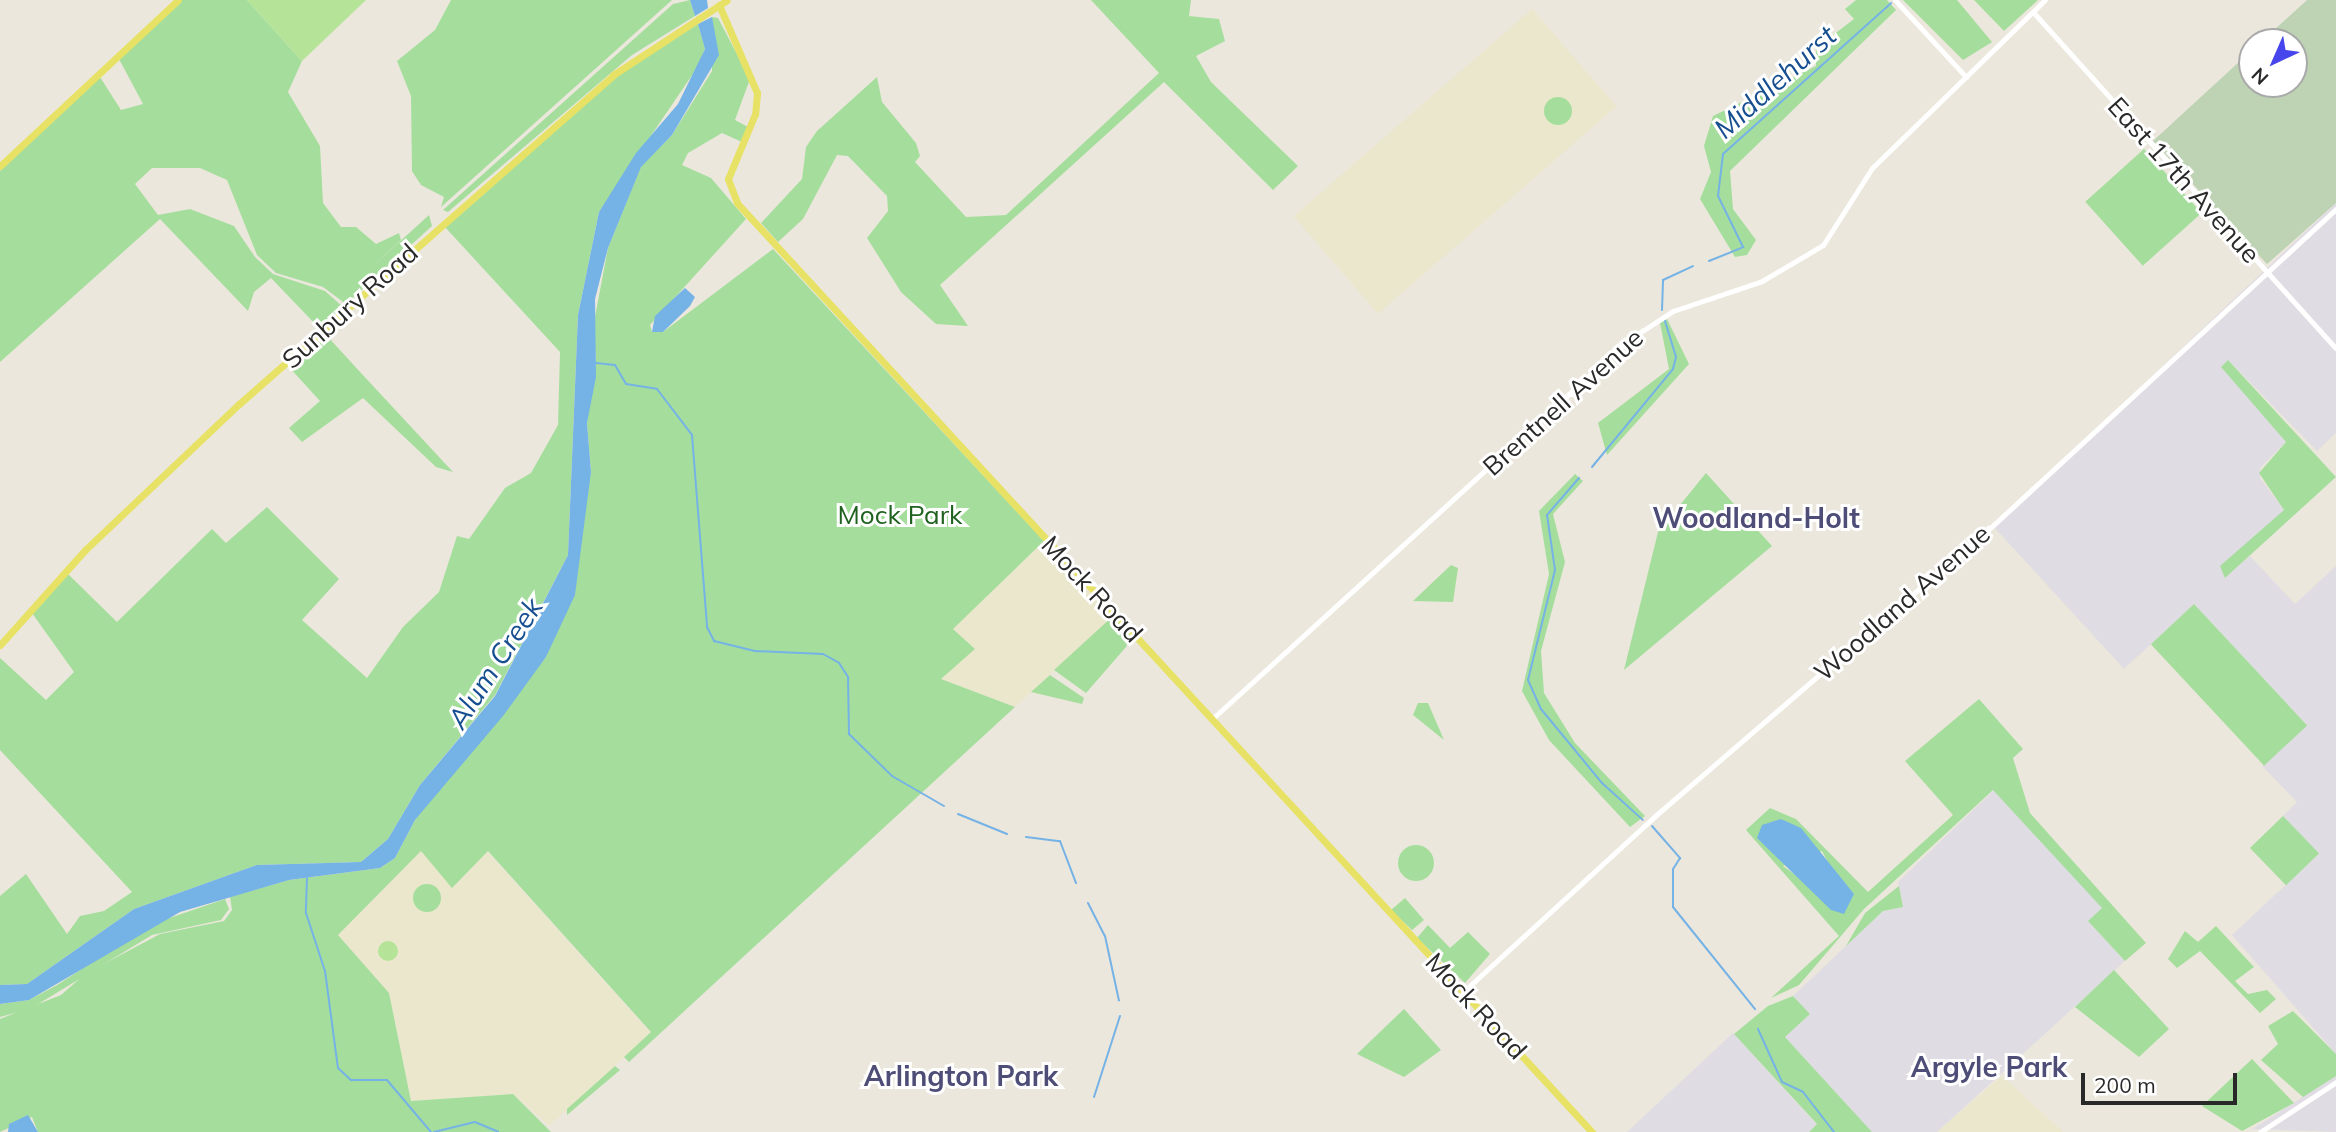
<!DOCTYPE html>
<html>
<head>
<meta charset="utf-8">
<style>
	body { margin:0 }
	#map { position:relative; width:2336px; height:1132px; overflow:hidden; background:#ebe7dc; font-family:Mulish,sans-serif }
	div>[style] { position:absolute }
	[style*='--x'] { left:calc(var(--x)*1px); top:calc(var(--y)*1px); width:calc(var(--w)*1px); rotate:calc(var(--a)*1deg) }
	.industrial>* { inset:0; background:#e0dce3 }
	.education>* { inset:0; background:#ebe7cc; transform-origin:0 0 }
	.green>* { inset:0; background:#a5de9c; transform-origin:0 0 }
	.round { border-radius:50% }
	.cemetery>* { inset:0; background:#bdd3b4 }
	.pitch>* { inset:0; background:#b5e498 }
	.water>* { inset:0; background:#75b2e6 }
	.stream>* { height:2px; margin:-1px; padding:0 1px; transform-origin:1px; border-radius:1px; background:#75b2e6 }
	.minor>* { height:5px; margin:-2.5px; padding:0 2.5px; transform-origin:2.5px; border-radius:2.5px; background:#fff }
	.major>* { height:7px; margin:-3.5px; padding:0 3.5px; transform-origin:3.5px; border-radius:3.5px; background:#e7e265 }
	span { translate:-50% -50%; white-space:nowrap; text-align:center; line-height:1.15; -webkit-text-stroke:6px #fff; paint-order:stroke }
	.street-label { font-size:26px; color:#292929 }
	.park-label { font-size:26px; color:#1f611e }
	.water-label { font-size:28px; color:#164e90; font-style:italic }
	.neighbourhood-label { font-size:28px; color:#4d4d77; font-weight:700 }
	.north { position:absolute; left:2238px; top:28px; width:70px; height:70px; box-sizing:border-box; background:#fff; border:2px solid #a9a9a9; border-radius:50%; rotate:224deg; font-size:19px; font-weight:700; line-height:28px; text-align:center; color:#292929 }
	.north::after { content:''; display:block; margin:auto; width:24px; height:32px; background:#4746ed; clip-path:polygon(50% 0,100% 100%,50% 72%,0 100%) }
	.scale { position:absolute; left:2081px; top:1073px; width:156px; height:32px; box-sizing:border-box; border:4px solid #292929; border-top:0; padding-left:9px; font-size:21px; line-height:24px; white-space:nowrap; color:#292929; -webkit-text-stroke:5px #fff; paint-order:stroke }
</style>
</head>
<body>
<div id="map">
	<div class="industrial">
		<i style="clip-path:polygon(2336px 203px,2336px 433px,2317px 451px,2229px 361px,2286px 442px,2260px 468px,2260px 478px,2284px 510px,2225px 578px,2250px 556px,2295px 604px,2336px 566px,2336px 1054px,2232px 935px,2319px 854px,2283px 816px,2297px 802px,2262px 766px,2307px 725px,2194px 604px,2124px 669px,1993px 526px)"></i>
		<i style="clip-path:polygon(1994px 790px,2103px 908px,2088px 921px,2125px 961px,1937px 1132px,1872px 1132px,1785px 1037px,1810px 1014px,1793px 996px,1883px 911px,1903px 907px,1898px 882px)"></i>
		<i style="clip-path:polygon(1733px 1033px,1817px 1125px,1809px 1132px,1627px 1132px)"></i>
		<i style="clip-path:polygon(2336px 1076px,2336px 1132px,2252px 1129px,2262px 1123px)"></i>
	</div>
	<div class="education">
		<i style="left:1532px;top:9px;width:129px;height:316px;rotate:49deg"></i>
		<i style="clip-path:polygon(1044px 541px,1113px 616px,1015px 707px,941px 679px,975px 649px,953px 629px)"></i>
		<i style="clip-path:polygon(421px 851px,487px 851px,651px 1033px,549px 1126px,513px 1094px,411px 1101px,389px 993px,338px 935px)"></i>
		<i style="clip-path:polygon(2002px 1076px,2063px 1132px,1937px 1132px)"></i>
	</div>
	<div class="green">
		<i style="clip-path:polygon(181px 0,247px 0,302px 61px,288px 92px,320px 146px,323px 203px,341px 227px,356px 227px,376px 244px,399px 233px,401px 240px,363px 275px,429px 215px,432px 226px,346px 304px,323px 287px,276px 273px,257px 255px,227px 180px,200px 168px,152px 168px,135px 184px,158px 215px,190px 209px,234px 226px,255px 257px,273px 274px,325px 291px,343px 307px,319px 328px,271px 278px,254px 292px,248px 311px,160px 219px,0 362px,0 171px,100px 77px,121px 110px,143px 104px,119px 59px)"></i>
		<i style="clip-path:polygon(451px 0,672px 0,441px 207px,444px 197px,421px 185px,412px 171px,411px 96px,397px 61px,435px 30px)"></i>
		<i style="clip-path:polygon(690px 0,695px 16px,632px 55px,448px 212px,443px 210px,673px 4px)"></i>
		<i style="clip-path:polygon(1091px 0,1191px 0,1189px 16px,1219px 19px,1225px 41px,1196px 56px,1211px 82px,1298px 166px,1273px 190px,1164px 82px,940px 285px,968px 326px,936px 324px,901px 292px,867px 238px,888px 211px,887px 196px,848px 156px,837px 155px,803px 219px,778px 242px,761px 223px,802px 179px,806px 147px,817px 131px,877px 77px,882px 102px,916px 143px,920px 156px,915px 162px,966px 217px,1006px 215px,1159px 73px)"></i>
		<i style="clip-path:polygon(1856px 0,1887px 0,1896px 10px,1730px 171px,1733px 209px,1756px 240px,1747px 255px,1735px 257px,1700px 199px,1711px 172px,1704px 146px,1713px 116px,1816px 66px,1816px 48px,1854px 19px,1845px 9px)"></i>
		<i style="clip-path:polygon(1903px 0,1957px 0,1992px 42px,1963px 60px)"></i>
		<i style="clip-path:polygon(1974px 0,2038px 0,2004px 31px)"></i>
		<i style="clip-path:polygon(712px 17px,718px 18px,750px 79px,735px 120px,748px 127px,742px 142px,722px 133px,688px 153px,682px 165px,711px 178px,746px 219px,650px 325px,652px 332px,663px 332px,773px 249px,1044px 541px,953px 629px,975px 649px,941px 679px,1015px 707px,629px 1062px,624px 1057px,651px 1032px,488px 851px,452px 888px,421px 851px,338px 935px,389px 993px,411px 1101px,513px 1094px,551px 1132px,38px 1132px,32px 1117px,0 1132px,0 1019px,61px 995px,85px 974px,160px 934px,224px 921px,232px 910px,230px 897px,289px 880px,380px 868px,395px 858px,415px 820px,546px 657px,591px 472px,587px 423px,596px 355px,591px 338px,608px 248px,641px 166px,672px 135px,712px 71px)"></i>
		<i style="clip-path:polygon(698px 24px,705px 48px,699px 65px,599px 212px,578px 315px,568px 555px,495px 695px,420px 785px,388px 839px,361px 862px,257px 865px,134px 909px,27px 984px,0 985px,0 896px,26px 874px,67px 934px,80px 916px,104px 911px,132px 892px,0 750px,0 658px,46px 700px,74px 672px,32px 613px,68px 574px,117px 622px,212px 529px,226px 543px,267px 507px,339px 579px,302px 620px,367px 678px,403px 627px,439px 592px,457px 536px,469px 539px,505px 488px,531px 473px,558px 425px,560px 352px,444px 226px,620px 73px)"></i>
		<i class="round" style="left:1544px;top:97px;width:28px;height:28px"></i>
		<i style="left:2144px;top:149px;width:86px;height:79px;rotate:48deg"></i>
		<i style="clip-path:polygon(1667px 319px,1689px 364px,1607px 455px,1598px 423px,1669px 369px,1660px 323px)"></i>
		<i style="clip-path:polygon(328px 337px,361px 373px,453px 472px,436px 467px,363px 398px,302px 442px,289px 428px,320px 401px,289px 367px)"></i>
		<i style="clip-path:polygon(2228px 360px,2336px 477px,2225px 578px,2220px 566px,2284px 510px,2259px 473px,2286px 442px,2221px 367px)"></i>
		<i style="clip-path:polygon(1706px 473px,1772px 546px,1624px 670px,1658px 532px)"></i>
		<i style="clip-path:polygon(1575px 474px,1583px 481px,1553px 514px,1565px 562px,1541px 651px,1544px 693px,1575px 743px,1645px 816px,1630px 827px,1549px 740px,1522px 691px,1549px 574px,1539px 511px)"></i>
		<i style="clip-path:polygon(1451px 565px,1458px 568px,1453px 602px,1413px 601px)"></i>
		<i style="left:2194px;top:604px;width:166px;height:59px;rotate:47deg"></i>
		<i style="clip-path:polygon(1113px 616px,1130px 635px,1126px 647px,1086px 693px,1054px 670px)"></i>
		<i style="clip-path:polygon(1050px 675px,1084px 698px,1082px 704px,1031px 692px)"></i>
		<i style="clip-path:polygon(evenodd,1979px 699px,2023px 749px,2013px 758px,2030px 813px,2146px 943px,2125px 961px,2088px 921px,2102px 908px,1993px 790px,1864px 909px,1799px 985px,1771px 998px,1839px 936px,1746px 830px,1770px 808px,1796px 819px,1868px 892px,1953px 815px,1905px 761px,1979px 699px,1822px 851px,1832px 871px,1854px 894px,1804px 881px,1783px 866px,1822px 851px)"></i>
		<i style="clip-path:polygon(1418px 703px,1428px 703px,1444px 740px,1413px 715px)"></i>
		<i style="left:2283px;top:816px;width:52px;height:46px;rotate:46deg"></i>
		<i class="round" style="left:1398px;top:845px;width:36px;height:36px"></i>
		<i class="round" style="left:413px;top:884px;width:28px;height:28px"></i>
		<i style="clip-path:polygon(1899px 886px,1903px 907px,1883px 911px,1846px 946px,1865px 913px)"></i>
		<i style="clip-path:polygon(1405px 898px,1424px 920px,1412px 930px,1391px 910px)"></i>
		<i style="clip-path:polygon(225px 899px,229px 909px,221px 920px,152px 935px,30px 1009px,0 1017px,0 1004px,29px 1000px,57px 985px,152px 924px)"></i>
		<i style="clip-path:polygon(1428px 925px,1450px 948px,1468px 932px,1490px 954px,1465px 983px,1417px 938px)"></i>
		<i style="clip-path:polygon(2216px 926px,2254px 967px,2235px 981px,2248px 994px,2267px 990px,2276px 999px,2260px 1013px,2200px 951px,2177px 968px,2168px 959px,2185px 931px,2198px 942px)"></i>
		<i style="clip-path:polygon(2114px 970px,2169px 1029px,2139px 1057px,2075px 1007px)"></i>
		<i style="clip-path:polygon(1793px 996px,1810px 1014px,1785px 1037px,1872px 1132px,1809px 1132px,1817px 1124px,1734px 1034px,1768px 1006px)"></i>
		<i style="clip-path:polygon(1404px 1009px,1441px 1050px,1404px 1077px,1357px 1054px)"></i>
		<i style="clip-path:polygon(2293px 1011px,2336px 1054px,2336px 1076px,2303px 1097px,2261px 1060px,2278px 1044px,2268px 1026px)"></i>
		<i style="clip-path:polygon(2252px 1059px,2294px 1103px,2242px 1131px,2202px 1106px)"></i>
		<i style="clip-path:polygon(615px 1066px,620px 1070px,567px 1115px,567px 1109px)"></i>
	</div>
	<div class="cemetery">
		<i style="clip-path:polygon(2307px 0,2336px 0,2336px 203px,2267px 264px,2153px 141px,2252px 50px,2252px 84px,2294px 84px,2294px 42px,2261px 42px)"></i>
	</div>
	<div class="pitch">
		<i style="clip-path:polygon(247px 0,366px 0,302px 61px)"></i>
		<i class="round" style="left:378px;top:941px;width:20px;height:20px"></i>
	</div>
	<div class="water">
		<i style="clip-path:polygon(690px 0,707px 0,708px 8px,695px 16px)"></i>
		<i style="clip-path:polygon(712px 17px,719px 55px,672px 135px,641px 167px,608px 248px,595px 299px,596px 377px,587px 423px,591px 472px,575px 595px,546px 657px,503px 716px,415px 820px,395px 858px,380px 868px,289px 880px,180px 912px,29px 1000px,0 1004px,0 985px,27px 984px,134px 909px,257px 865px,361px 862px,388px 839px,420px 785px,495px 696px,568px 555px,578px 315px,599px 212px,636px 153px,678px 104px,705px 49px,698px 24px)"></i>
		<i style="clip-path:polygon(685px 288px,695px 297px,690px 306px,663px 332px,652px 332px,655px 316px)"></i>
		<i style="clip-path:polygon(1781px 819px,1801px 828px,1854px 894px,1844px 914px,1831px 910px,1757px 838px,1762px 825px)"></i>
		<i style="clip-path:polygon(28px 1115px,38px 1132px,8px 1132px,9px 1124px)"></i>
	</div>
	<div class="stream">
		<i style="--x:1709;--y:261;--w:37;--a:-22"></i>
		<i style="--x:1743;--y:247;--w:57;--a:-116.1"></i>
		<i style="--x:1718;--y:196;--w:42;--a:-83.2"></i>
		<i style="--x:1723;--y:154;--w:226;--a:-41.9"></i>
		<i style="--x:1662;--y:310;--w:30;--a:-88"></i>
		<i style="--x:1663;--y:280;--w:33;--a:-25"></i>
		<i style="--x:596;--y:363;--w:19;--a:6"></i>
		<i style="--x:615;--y:365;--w:22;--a:60"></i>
		<i style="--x:626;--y:384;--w:31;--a:9"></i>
		<i style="--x:657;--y:389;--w:58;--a:52.7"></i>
		<i style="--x:692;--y:435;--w:193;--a:85.5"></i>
		<i style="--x:707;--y:627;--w:16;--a:63"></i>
		<i style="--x:714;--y:641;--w:42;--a:13.7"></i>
		<i style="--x:755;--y:651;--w:68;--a:2.5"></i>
		<i style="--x:823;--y:654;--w:18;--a:29"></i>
		<i style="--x:839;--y:663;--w:17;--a:57"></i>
		<i style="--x:848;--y:677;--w:57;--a:89"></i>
		<i style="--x:849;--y:734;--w:60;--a:44.3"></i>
		<i style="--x:892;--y:776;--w:60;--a:30"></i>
		<i style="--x:1592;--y:467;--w:127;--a:-50.4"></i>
		<i style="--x:1673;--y:369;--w:12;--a:-76"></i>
		<i style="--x:1676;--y:357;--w:38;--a:-107"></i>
		<i style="--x:1579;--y:478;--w:49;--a:130.9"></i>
		<i style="--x:1547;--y:515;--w:56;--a:81.7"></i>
		<i style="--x:1555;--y:570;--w:113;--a:103.8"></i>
		<i style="--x:1528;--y:680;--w:32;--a:66"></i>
		<i style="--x:1541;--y:709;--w:96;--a:50.5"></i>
		<i style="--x:1602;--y:783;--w:55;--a:42.1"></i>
		<i style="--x:958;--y:814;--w:53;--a:22.2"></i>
		<i style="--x:1652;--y:826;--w:43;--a:48.8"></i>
		<i style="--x:1680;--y:858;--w:13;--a:122"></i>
		<i style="--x:1673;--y:869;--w:38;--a:90"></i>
		<i style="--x:1673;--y:907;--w:131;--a:51.2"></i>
		<i style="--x:1026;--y:837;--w:34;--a:7"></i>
		<i style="--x:1060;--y:841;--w:45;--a:69.1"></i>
		<i style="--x:307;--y:878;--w:35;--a:92"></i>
		<i style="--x:306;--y:913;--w:61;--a:71.9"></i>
		<i style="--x:325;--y:971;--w:98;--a:82.4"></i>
		<i style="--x:338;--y:1068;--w:18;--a:43"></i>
		<i style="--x:351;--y:1080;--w:36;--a:0"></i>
		<i style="--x:387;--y:1080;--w:68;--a:49.8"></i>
		<i style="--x:1088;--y:903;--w:37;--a:63"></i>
		<i style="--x:1105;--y:936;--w:66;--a:77.8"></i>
		<i style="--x:1758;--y:1029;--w:58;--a:65.6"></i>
		<i style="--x:1782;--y:1082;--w:23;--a:25"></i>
		<i style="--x:1803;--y:1092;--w:51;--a:52.2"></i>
		<i style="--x:1094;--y:1097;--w:85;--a:-72.2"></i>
		<i style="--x:434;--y:1132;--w:42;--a:-13.7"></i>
		<i style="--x:475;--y:1122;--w:25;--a:23"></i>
	</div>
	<div class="minor">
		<i style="--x:1895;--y:0;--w:105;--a:47.3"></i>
		<i style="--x:2033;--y:12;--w:452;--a:48"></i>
		<i style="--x:1212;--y:719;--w:561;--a:-42.33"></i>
		<i style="--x:1627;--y:341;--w:55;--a:-33.1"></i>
		<i style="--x:1673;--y:311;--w:94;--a:-18.6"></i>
		<i style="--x:1762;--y:281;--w:71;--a:-30.5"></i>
		<i style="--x:1823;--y:245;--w:91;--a:-57.5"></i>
		<i style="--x:1872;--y:168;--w:241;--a:-44.2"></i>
		<i style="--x:1463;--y:992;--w:260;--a:-42.5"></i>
		<i style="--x:1655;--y:816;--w:439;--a:-40.7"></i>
		<i style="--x:1988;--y:530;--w:473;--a:-42.7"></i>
		<i style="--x:2260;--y:1132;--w:91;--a:-33.3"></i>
	</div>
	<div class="major">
		<i style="--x:719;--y:5;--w:96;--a:66.6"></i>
		<i style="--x:757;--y:93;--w:21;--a:95"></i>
		<i style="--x:755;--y:114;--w:70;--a:112.6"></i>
		<i style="--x:728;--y:179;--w:26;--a:69"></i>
		<i style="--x:737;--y:203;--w:1263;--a:47.38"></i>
		<i style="--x:0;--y:166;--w:243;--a:-43"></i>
		<i style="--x:0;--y:645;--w:127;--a:-48.2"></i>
		<i style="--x:85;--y:550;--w:212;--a:-43.5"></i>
		<i style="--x:239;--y:404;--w:498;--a:-41.3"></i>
		<i style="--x:613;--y:75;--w:136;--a:-33.3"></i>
	</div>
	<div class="street-label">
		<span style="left:2184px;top:180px;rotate:48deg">East 17th Avenue</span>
		<span style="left:350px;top:306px;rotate:-42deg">Sunbury Road</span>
		<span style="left:1563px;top:402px;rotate:-42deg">Brentnell Avenue</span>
		<span style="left:1092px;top:589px;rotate:47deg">Mock Road</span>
		<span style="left:1902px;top:603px;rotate:-41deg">Woodland Avenue</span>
		<span style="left:1476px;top:1006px;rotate:47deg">Mock Road</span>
	</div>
	<div class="park-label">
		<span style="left:900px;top:515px">Mock Park</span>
	</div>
	<div class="water-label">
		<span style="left:1775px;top:82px;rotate:-42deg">Middlehurst</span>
		<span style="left:495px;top:663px;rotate:-57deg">Alum Creek</span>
	</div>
	<div class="neighbourhood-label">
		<span style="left:1756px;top:518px">Woodland-Holt</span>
		<span style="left:1989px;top:1067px">Argyle Park</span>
		<span style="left:961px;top:1076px">Arlington Park</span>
	</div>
	<div class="north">N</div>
	<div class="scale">200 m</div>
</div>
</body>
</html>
